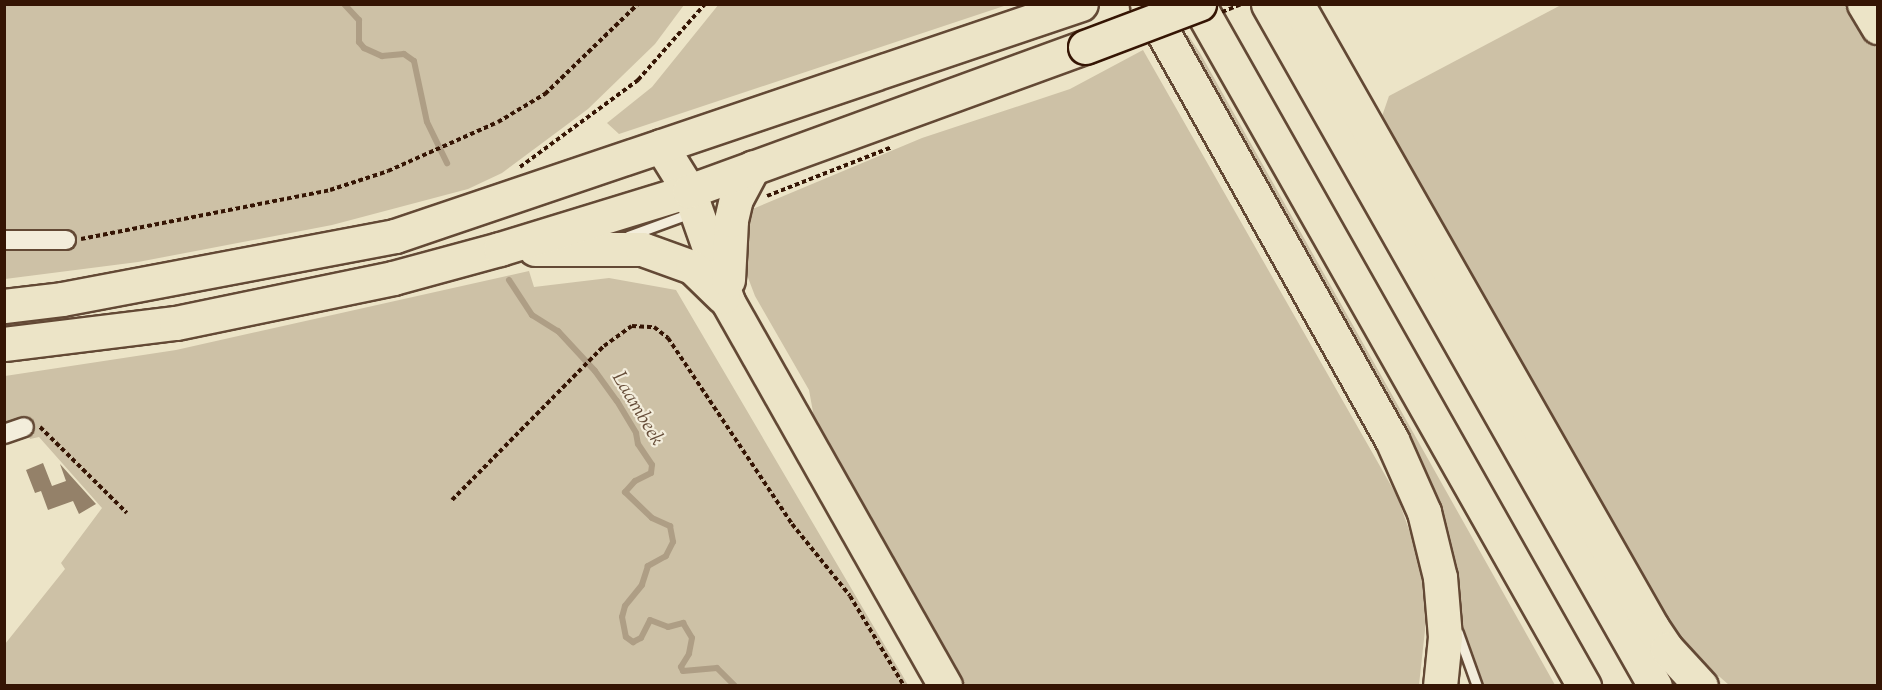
<!DOCTYPE html>
<html>
<head>
<meta charset="utf-8">
<style>
	body { margin:0 }
	#map { position:relative; width:1882px; height:690px; overflow:hidden; background:#ece4c7; font-family:"Sorts Mill Goudy",serif }
	div>[style] { position:absolute }
	[style*='--x'] { left:calc(var(--x)*1px); top:calc(var(--y)*1px); width:calc(var(--w)*1px); rotate:calc(var(--a)*1deg) }
	.green>* { inset:0; background:#cdc1a6 }
	.stream>* { height:6px; margin:-3px; padding:0 3px; transform-origin:3px; border-radius:3px; background:#ae9e85 }
	.building>* { inset:0; background:#948169 }
	.path>* { height:4px; margin-top:-2px; transform-origin:0; background:repeating-linear-gradient(90deg,#351504 0 4.5px,transparent 0 7.5px) }
	.roads { filter:drop-shadow(2px 0 #634935) drop-shadow(-2px 0 #634935) drop-shadow(0 2px #634935) drop-shadow(0 -2px #634935) }
	.lane>* { height:9px; margin:-4.5px; padding:0 4.5px; transform-origin:4.5px; border-radius:4.5px; background:#f3eddb }
	.street>* { height:18px; margin:-9px; padding:0 9px; transform-origin:9px; border-radius:9px; background:#f3eddb }
	.highway>* { height:33px; margin:-16.5px; padding:0 16.5px; transform-origin:16.5px; border-radius:16.5px; background:#ece4c7 }
	.path-bridge>* { height:4px; margin-top:-2px; transform-origin:0; background:repeating-linear-gradient(90deg,#351504 0 4.5px,transparent 0 7.5px) }
	.bridges { filter:drop-shadow(2px 0 #351504) drop-shadow(-2px 0 #351504) drop-shadow(0 2px #351504) drop-shadow(0 -2px #351504) }
	.highway-bridge>* { height:33px; margin:-16.5px; padding:0 16.5px; transform-origin:16.5px; border-radius:16.5px; background:#ece4c7 }
	span { translate:-50% -50%; white-space:nowrap; text-align:center; line-height:1.15; -webkit-text-stroke:4.5px #f3eddb; paint-order:stroke }
	.water-label { font-size:20px; color:#654c38; font-style:italic }
	.frame { position:absolute; inset:0; border:6px solid #351504; pointer-events:none }
</style>
</head>
<body>
<div id="map">
	<div class="green">
		<i style="clip-path:polygon(719px 4px,1007px 4px,1007px 5px,619px 134px,607px 123px,652px 87px)"></i>
		<i style="clip-path:polygon(4px 5px,684px 5px,655px 44px,588px 109px,502px 173px,468px 189px,332px 225px,138px 262px,5px 279px)"></i>
		<i style="clip-path:polygon(1561px 5px,1852px 5px,1878px 51px,1877px 685px,1729px 685px,1681px 643px,1653px 605px,1380px 122px,1389px 96px)"></i>
		<i style="clip-path:polygon(1188px 35px,1200px 53px,1555px 685px,1484px 685px,1465px 632px,1448px 558px,1176px 39px)"></i>
		<i style="clip-path:polygon(1143px 50px,1397px 496px,1417px 552px,1427px 612px,1419px 685px,965px 685px,815px 423px,809px 390px,755px 296px,742px 262px,743px 213px,922px 138px,1070px 89px)"></i>
		<i style="clip-path:polygon(529px 271px,534px 287px,609px 278px,676px 290px,908px 685px,5px 685px,5px 644px,65px 569px,61px 563px,102px 508px,39px 437px,30px 439px,22px 418px,5px 425px,5px 376px,176px 350px)"></i>
	</div>
	<div class="stream">
		<i style="--x:344;--y:4;--w:22;--a:47"></i>
		<i style="--x:359;--y:20;--w:22;--a:90"></i>
		<i style="--x:359;--y:42;--w:8;--a:50"></i>
		<i style="--x:364;--y:48;--w:20;--a:24"></i>
		<i style="--x:382;--y:56;--w:22;--a:-5"></i>
		<i style="--x:404;--y:54;--w:12;--a:35"></i>
		<i style="--x:414;--y:61;--w:62;--a:78"></i>
		<i style="--x:427;--y:122;--w:46;--a:64"></i>
		<i style="--x:509;--y:280;--w:42;--a:56.7"></i>
		<i style="--x:532;--y:315;--w:31;--a:32"></i>
		<i style="--x:558;--y:331;--w:54;--a:47.2"></i>
		<i style="--x:595;--y:371;--w:37;--a:54"></i>
		<i style="--x:617;--y:401;--w:37;--a:59"></i>
		<i style="--x:636;--y:433;--w:11;--a:80"></i>
		<i style="--x:638;--y:444;--w:25;--a:56"></i>
		<i style="--x:652;--y:465;--w:8;--a:97"></i>
		<i style="--x:651;--y:473;--w:18;--a:153"></i>
		<i style="--x:635;--y:481;--w:15;--a:132"></i>
		<i style="--x:625;--y:492;--w:37;--a:44"></i>
		<i style="--x:652;--y:518;--w:20;--a:24"></i>
		<i style="--x:670;--y:526;--w:16;--a:79"></i>
		<i style="--x:673;--y:542;--w:16;--a:117"></i>
		<i style="--x:666;--y:556;--w:21;--a:151"></i>
		<i style="--x:648;--y:566;--w:20;--a:108"></i>
		<i style="--x:642;--y:585;--w:27;--a:129"></i>
		<i style="--x:625;--y:606;--w:11;--a:105"></i>
		<i style="--x:622;--y:617;--w:20;--a:79"></i>
		<i style="--x:626;--y:637;--w:9;--a:36"></i>
		<i style="--x:633;--y:642;--w:9;--a:-27"></i>
		<i style="--x:641;--y:638;--w:20;--a:-63"></i>
		<i style="--x:650;--y:620;--w:19;--a:21"></i>
		<i style="--x:668;--y:627;--w:16;--a:-15"></i>
		<i style="--x:683;--y:623;--w:17;--a:59"></i>
		<i style="--x:692;--y:638;--w:16;--a:101"></i>
		<i style="--x:689;--y:654;--w:15;--a:122"></i>
		<i style="--x:681;--y:667;--w:4;--a:63"></i>
		<i style="--x:683;--y:671;--w:34;--a:-5"></i>
		<i style="--x:717;--y:668;--w:25;--a:45"></i>
	</div>
	<div class="building">
		<i style="clip-path:polygon(43px 463px,52px 486px,66px 481px,60px 464px,96px 504px,79px 514px,73px 501px,48px 510px,41px 491px,35px 493px,26px 470px)"></i>
	</div>
	<div class="path">
		<i style="--x:520;--y:167;--w:147;--a:-36.4"></i>
		<i style="--x:638;--y:80;--w:101;--a:-48.6"></i>
		<i style="--x:767;--y:196;--w:134;--a:-21.4"></i>
		<i style="--x:81;--y:239;--w:254;--a:-11.1"></i>
		<i style="--x:330;--y:190;--w:61;--a:-18.1"></i>
		<i style="--x:388;--y:171;--w:120;--a:-24"></i>
		<i style="--x:498;--y:122;--w:55;--a:-30.8"></i>
		<i style="--x:545;--y:94;--w:129;--a:-44.1"></i>
		<i style="--x:40;--y:427;--w:122;--a:44.7"></i>
		<i style="--x:452;--y:500;--w:216;--a:-45.4"></i>
		<i style="--x:604;--y:346;--w:34;--a:-36"></i>
		<i style="--x:632;--y:326;--w:22;--a:3"></i>
		<i style="--x:654;--y:327;--w:18;--a:38"></i>
		<i style="--x:668;--y:338;--w:224;--a:56.3"></i>
		<i style="--x:792;--y:524;--w:92;--a:51.1"></i>
		<i style="--x:850;--y:596;--w:105;--a:59"></i>
	</div>
	<div class="roads">
		<div class="lane">
			<i style="--x:628;--y:236;--w:67;--a:-20.1"></i>
			<i style="--x:1458;--y:633;--w:56;--a:70.3"></i>
		</div>
		<div class="street">
			<i style="--x:4;--y:240;--w:62;--a:0"></i>
			<i style="--x:4;--y:434;--w:21;--a:-19"></i>
		</div>
		<div class="highway">
			<i style="--x:1147;--y:4;--w:500;--a:60.67"></i>
			<i style="--x:1392;--y:440;--w:79;--a:66"></i>
			<i style="--x:1424;--y:512;--w:67;--a:76.2"></i>
			<i style="--x:1440;--y:577;--w:60;--a:85.2"></i>
			<i style="--x:1445;--y:637;--w:49;--a:95.8"></i>
			<i style="--x:1198;--y:4;--w:784;--a:60.49"></i>
			<i style="--x:1268;--y:4;--w:784;--a:60.43"></i>
			<i style="--x:1297;--y:4;--w:717;--a:60.32"></i>
			<i style="--x:1652;--y:627;--w:27;--a:56"></i>
			<i style="--x:1667;--y:649;--w:50;--a:47.4"></i>
			<i style="--x:1864;--y:4;--w:27;--a:59"></i>
			<i style="--x:661;--y:146;--w:53;--a:58.1"></i>
			<i style="--x:689;--y:191;--w:118;--a:70.6"></i>
			<i style="--x:728;--y:302;--w:441;--a:60.5"></i>
			<i style="--x:535;--y:249;--w:107;--a:0"></i>
			<i style="--x:642;--y:249;--w:53;--a:19.8"></i>
			<i style="--x:692;--y:267;--w:43;--a:44.1"></i>
			<i style="--x:728;--y:280;--w:60;--a:-87.1"></i>
			<i style="--x:731;--y:220;--w:22;--a:-77"></i>
			<i style="--x:736;--y:199;--w:36;--a:-62"></i>
			<i style="--x:4;--y:306;--w:58;--a:-6.9"></i>
			<i style="--x:62;--y:299;--w:339;--a:-10.7"></i>
			<i style="--x:395;--y:236;--w:724;--a:-18.69"></i>
			<i style="--x:4;--y:344;--w:173;--a:-7"></i>
			<i style="--x:176;--y:323;--w:222;--a:-11.7"></i>
			<i style="--x:393;--y:278;--w:111;--a:-15.2"></i>
			<i style="--x:500;--y:249;--w:198;--a:-17.1"></i>
			<i style="--x:689;--y:191;--w:421;--a:-20"></i>
		</div>
	</div>
	<div class="path-bridge">
		<i style="--x:1222;--y:12;--w:22;--a:-22"></i>
	</div>
	<div class="bridges">
		<div class="highway-bridge">
			<i style="--x:1085;--y:47;--w:122;--a:-20.7"></i>
		</div>
	</div>
	<div class="water-label">
		<span style="left:637px;top:409px;rotate:59deg">Laambeek</span>
	</div>
	<div class="frame"></div>
</div>
</body>
</html>
